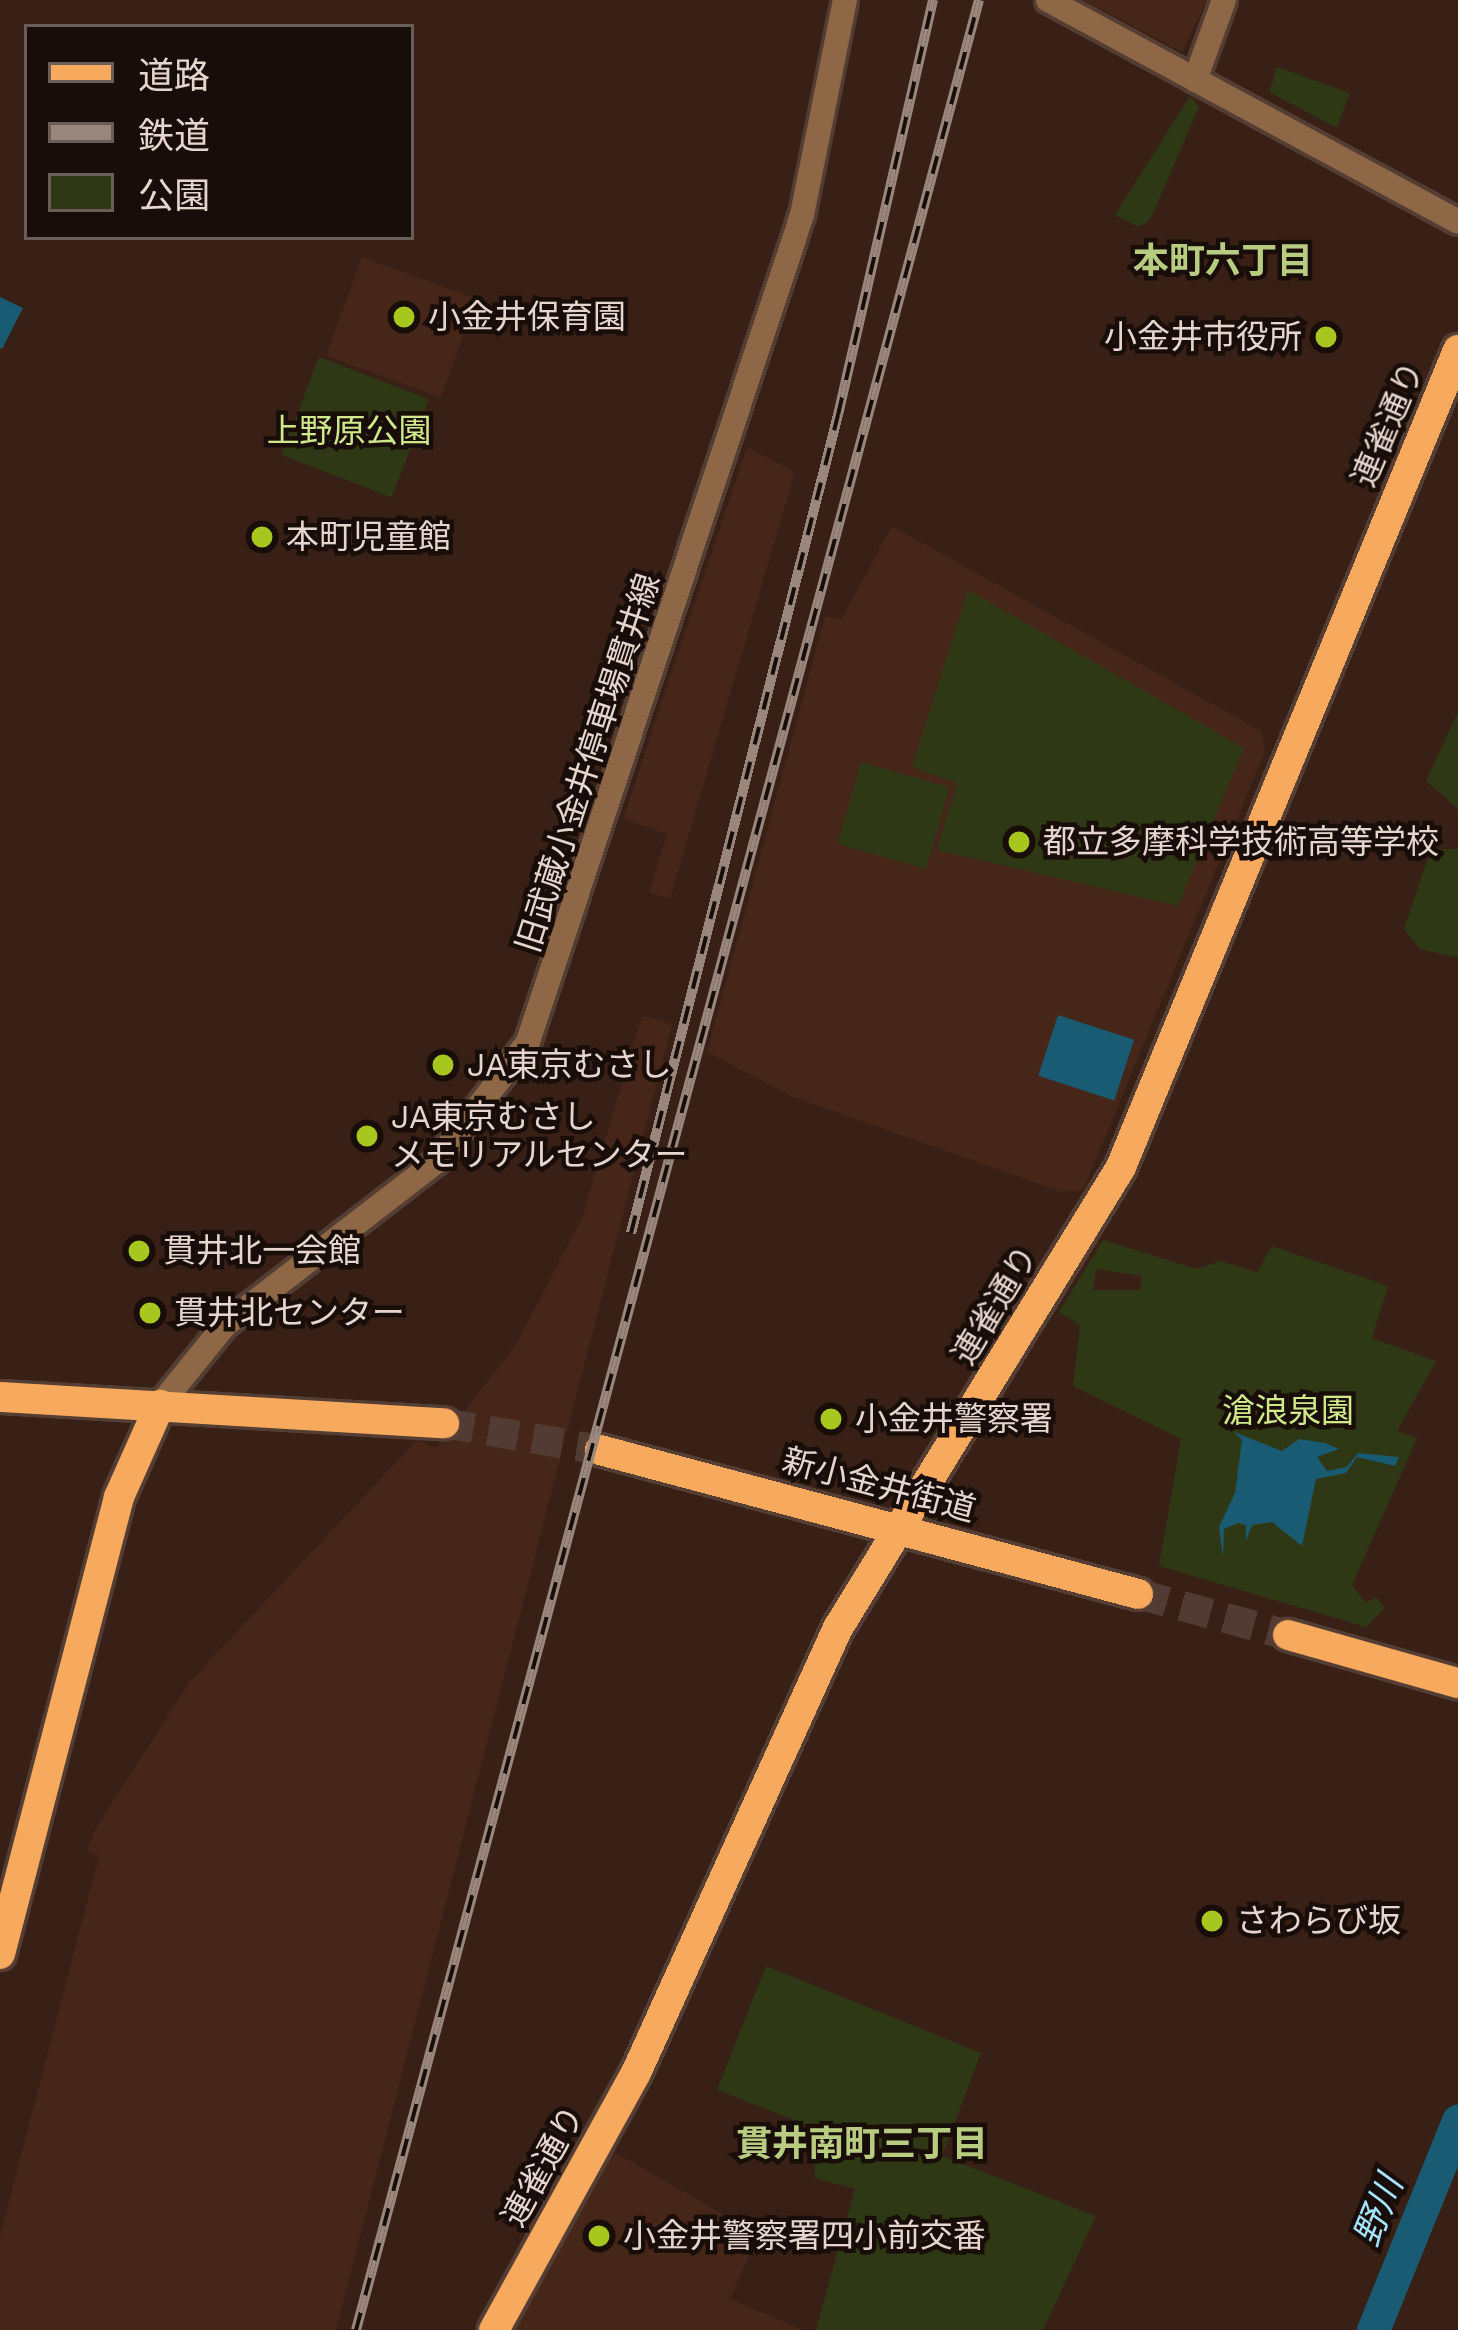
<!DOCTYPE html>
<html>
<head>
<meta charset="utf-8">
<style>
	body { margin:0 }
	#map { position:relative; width:1458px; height:2330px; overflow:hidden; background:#382016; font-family:"Work Sans","Noto Sans JP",sans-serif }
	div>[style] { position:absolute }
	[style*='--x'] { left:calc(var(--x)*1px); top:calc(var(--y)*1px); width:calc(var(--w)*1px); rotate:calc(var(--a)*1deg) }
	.built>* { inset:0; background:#452619; transform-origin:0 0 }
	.green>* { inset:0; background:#2f3815; transform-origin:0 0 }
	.water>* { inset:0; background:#185b72; transform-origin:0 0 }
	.river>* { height:33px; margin:-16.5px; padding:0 16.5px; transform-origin:16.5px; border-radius:16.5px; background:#185b72 }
	.major-tunnel>* { height:30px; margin-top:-15px; transform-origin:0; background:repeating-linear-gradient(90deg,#523b32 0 30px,transparent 0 45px) }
	.roads { filter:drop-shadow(3px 0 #543d33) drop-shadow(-3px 0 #543d33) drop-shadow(0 3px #543d33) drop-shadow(0 -3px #543d33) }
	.minor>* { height:24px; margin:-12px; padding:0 12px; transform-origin:12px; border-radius:12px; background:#8e6846 }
	.major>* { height:30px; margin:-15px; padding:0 15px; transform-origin:15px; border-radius:15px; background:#f7a95d }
	.rail>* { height:10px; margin-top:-5px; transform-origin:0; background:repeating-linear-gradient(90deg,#180d08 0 18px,#99867d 0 36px); box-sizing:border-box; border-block:3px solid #99867d }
	.dots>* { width:33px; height:33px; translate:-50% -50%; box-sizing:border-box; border:6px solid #180d08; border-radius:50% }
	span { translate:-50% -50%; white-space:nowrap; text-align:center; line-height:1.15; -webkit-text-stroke:9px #180d08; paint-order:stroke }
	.poi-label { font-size:33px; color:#e5d5ce }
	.left { translate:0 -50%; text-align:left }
	.right { translate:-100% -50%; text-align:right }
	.street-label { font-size:33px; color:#e5d5ce }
	.park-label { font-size:33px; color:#cfe889 }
	.neighbourhood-label { font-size:36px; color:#b8cc81; font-weight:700 }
	.water-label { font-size:36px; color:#a4e4fe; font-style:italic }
	.legend { position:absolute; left:24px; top:24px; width:390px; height:216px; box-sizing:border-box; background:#180d08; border:3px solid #6a5d57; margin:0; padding:15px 21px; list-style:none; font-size:36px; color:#e5d5ce }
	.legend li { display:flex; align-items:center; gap:24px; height:60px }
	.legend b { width:60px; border:3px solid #6a5d57 }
</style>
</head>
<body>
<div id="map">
	<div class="built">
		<i style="clip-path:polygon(1084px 0,1207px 0,1182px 52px)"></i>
		<i style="left:362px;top:257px;width:122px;height:105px;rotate:20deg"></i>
		<i style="clip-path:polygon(747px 447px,795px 472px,670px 899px,649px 892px,667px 834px,623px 819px)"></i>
		<i style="clip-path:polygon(892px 526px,1261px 731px,1265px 751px,1083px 1190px,1062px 1192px,793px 1097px,707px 1052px,825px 617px,842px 618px)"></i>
		<i style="clip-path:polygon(642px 1016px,672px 1024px,336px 2330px,0 2330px,0 2236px,99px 1856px,87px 1851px,95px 1830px,189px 1683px,417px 1440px,436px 1448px,515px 1346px,582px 1218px)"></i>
		<i style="clip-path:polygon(607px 2148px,758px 2234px,730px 2299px,803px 2330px,507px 2330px)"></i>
	</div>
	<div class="green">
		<i style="clip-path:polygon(1277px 67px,1350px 93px,1337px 128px,1269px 92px)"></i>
		<i style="clip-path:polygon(1190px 96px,1199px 107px,1150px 220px,1139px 227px,1115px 215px)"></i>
		<i style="left:319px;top:357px;width:118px;height:105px;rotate:21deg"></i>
		<i style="clip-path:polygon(968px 590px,1244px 748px,1178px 906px,937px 850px,957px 783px,912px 767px)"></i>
		<i style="clip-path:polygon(1458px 712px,1458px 809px,1426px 781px)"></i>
		<i style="left:861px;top:762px;width:92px;height:85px;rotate:16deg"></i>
		<i style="clip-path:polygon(1431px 849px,1458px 849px,1458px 958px,1420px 949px,1404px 929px)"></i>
		<i style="clip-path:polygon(evenodd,1103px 1240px,1197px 1269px,1220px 1261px,1257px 1272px,1272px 1246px,1388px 1286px,1372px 1338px,1436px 1361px,1397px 1431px,1417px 1438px,1352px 1585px,1366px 1603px,1376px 1597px,1385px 1608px,1366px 1627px,1159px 1566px,1181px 1439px,1073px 1386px,1080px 1325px,1059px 1312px,1103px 1240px,1096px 1269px,1142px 1276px,1140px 1290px,1093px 1290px,1096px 1269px)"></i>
		<i style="clip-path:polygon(766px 1966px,981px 2053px,942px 2156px,1096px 2216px,1043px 2330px,816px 2330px,855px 2189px,815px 2178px,815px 2128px,717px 2090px)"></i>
	</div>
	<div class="water">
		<i style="clip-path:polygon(0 297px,23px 308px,2px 349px,0 348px)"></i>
		<i style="left:1058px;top:1015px;width:80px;height:64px;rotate:18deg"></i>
		<i style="clip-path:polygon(1234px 1432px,1282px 1451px,1299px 1439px,1325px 1443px,1339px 1449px,1317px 1457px,1327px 1471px,1347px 1467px,1358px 1453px,1399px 1457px,1395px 1466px,1357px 1457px,1346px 1473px,1316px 1479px,1302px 1546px,1272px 1522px,1252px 1525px,1246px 1541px,1246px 1525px,1238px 1523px,1224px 1529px,1223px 1558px,1219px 1527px,1235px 1493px,1242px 1440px)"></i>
	</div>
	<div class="river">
		<i style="--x:1373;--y:2330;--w:226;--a:-67.9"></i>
	</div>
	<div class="major-tunnel">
		<i style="--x:444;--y:1423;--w:158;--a:9.8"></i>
		<i style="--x:1138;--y:1594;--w:156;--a:15.3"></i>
	</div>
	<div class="roads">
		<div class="minor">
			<i style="--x:1048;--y:0;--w:466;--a:28.4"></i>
			<i style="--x:1195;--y:80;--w:85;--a:-70.1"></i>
			<i style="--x:160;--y:1405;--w:103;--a:-50.9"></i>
			<i style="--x:225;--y:1325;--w:268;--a:-37.7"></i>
			<i style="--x:437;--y:1161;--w:150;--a:-52.6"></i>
			<i style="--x:528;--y:1042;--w:871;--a:-71.67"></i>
			<i style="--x:802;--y:215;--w:219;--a:-78.7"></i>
		</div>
		<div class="major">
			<i style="--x:0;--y:1397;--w:445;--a:3.4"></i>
			<i style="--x:600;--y:1450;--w:557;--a:14.98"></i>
			<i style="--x:1288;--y:1635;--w:177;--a:15.8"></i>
			<i style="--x:0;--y:1954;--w:472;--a:-75.4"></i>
			<i style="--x:119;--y:1497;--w:101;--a:-66"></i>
			<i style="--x:494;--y:2330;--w:294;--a:-61.1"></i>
			<i style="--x:636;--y:2073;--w:489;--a:-65.6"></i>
			<i style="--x:838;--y:1628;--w:541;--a:-58.45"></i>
			<i style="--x:1121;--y:1167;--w:884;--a:-67.58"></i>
		</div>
	</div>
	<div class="rail">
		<i style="--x:631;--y:1233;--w:844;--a:-75.8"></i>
		<i style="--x:838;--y:415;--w:426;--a:-77.1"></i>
		<i style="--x:356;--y:2330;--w:2412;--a:-75.03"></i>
	</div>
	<div class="dots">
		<i style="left:404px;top:317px;background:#a8c71e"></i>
		<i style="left:1326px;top:337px;background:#a8c71e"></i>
		<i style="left:262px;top:537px;background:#a8c71e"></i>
		<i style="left:1019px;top:842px;background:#a8c71e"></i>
		<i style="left:443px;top:1065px;background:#a8c71e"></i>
		<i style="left:367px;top:1136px;background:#a8c71e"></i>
		<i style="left:139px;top:1251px;background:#a8c71e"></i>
		<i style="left:150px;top:1313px;background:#a8c71e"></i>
		<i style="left:831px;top:1419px;background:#a8c71e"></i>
		<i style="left:1212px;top:1921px;background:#a8c71e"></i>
		<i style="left:599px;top:2236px;background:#a8c71e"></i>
	</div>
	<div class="poi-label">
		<span class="left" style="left:428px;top:317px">小金井保育園</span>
		<span class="right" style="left:1302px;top:337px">小金井市役所</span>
		<span class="left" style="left:286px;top:537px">本町児童館</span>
		<span class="left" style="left:1043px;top:842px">都立多摩科学技術高等学校</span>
		<span class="left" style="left:467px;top:1065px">JA東京むさし</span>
		<span class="left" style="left:391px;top:1136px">JA東京むさし<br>メモリアルセンター</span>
		<span class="left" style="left:163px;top:1251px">貫井北一会館</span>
		<span class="left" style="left:174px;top:1313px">貫井北センター</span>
		<span class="left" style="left:855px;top:1419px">小金井警察署</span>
		<span class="left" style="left:1236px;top:1921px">さわらび坂</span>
		<span class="left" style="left:623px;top:2236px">小金井警察署四小前交番</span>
	</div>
	<div class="street-label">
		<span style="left:1388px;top:424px;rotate:-67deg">連雀通り</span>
		<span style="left:588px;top:763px;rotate:-72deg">旧武蔵小金井停車場貫井線</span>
		<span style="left:995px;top:1305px;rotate:-59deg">連雀通り</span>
		<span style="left:879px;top:1485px;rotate:15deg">新小金井街道</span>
		<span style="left:543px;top:2166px;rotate:-61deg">連雀通り</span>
	</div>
	<div class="park-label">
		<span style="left:349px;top:431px">上野原公園</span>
		<span style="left:1288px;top:1411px">滄浪泉園</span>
	</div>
	<div class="neighbourhood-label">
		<span style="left:1223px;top:262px">本町六丁目</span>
		<span style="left:862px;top:2145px">貫井南町三丁目</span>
	</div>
	<div class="water-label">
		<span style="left:1379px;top:2211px;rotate:-68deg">野川</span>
	</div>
	<ul class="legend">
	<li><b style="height:15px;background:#f7a95d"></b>道路</li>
	<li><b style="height:15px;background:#99867d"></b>鉄道</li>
	<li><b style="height:33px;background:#2f3815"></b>公園</li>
	</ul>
</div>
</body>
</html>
